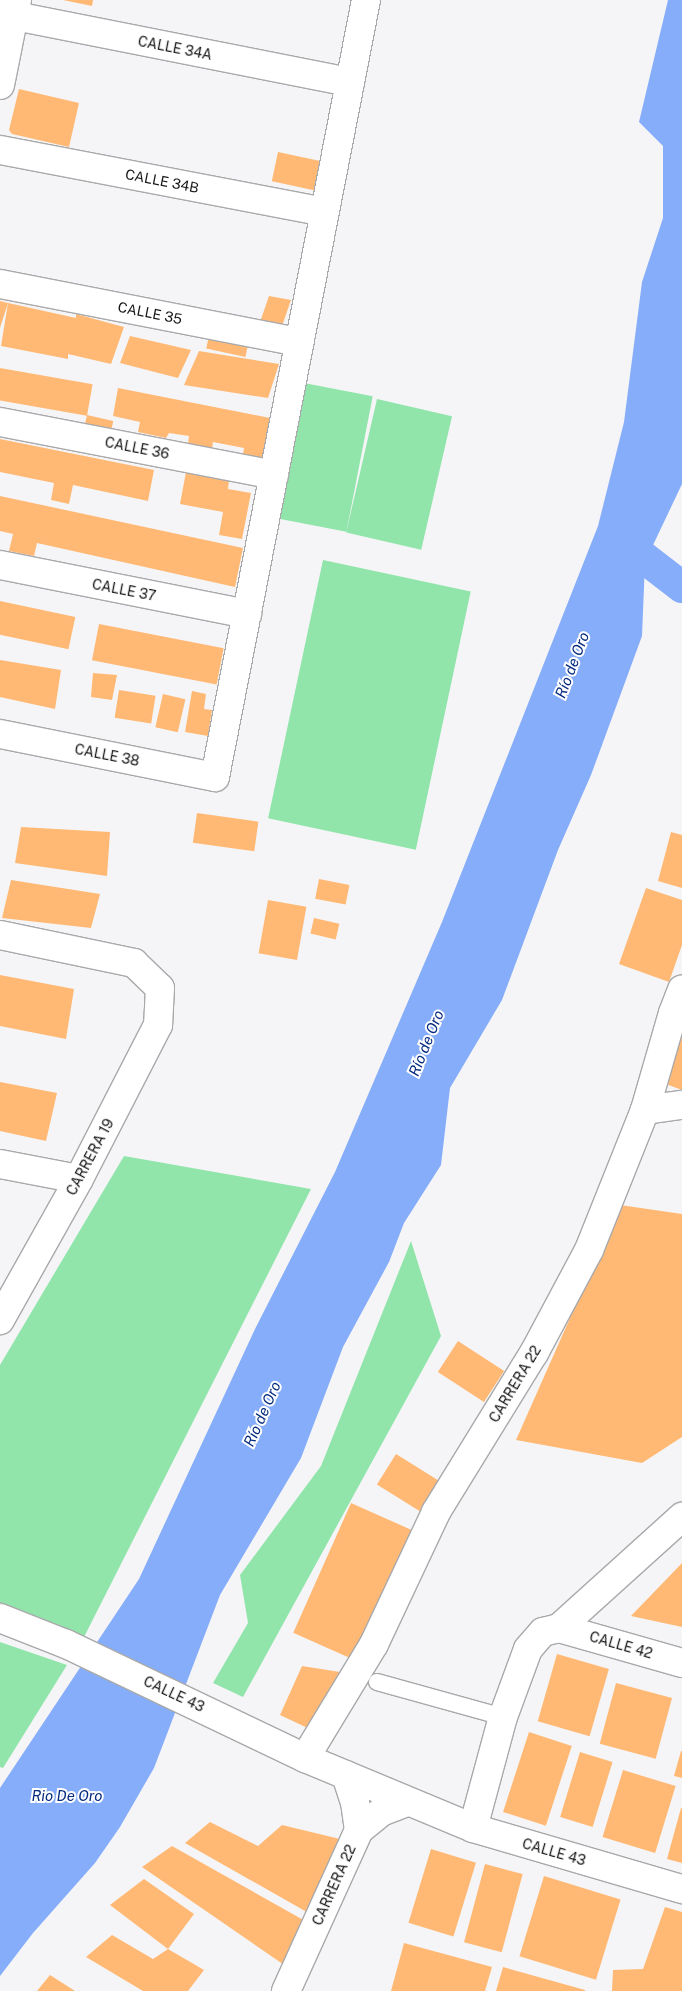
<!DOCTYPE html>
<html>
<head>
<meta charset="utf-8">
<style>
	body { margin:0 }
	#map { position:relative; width:682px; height:1991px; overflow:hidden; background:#f5f5f7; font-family:"Public Sans",sans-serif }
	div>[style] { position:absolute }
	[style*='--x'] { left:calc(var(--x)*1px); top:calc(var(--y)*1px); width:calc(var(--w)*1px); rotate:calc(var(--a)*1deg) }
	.green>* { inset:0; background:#91e5ab; transform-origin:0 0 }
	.water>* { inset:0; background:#86adf9 }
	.canal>* { height:32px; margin:-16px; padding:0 16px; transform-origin:16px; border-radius:16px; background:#86adf9 }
	.building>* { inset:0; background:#ffb974; transform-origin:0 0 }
	.roads { filter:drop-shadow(1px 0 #a9a9ab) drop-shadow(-1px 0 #a9a9ab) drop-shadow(0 1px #a9a9ab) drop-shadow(0 -1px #a9a9ab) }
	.lane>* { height:16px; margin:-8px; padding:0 8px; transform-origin:8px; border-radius:8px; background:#fff }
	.street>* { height:28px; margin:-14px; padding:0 14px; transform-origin:14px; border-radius:14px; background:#fff }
	.secondary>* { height:28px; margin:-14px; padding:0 14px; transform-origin:14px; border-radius:14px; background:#fff }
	span { translate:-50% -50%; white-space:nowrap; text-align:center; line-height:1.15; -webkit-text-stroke:4px #fff; paint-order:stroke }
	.street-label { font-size:14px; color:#171718 }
	.water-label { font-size:15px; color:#052b7f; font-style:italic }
</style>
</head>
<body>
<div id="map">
	<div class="green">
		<i style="left:304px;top:383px;width:70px;height:138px;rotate:11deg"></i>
		<i style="left:377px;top:399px;width:77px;height:137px;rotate:13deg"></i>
		<i style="left:323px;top:560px;width:151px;height:264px;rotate:12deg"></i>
		<i style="clip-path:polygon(124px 1156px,311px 1189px,83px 1639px,0 1606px,0 1365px)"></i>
		<i style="clip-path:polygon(411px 1241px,441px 1336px,243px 1697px,213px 1683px,248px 1623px,240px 1575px,321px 1466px)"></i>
		<i style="clip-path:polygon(0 1642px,67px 1665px,3px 1768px,0 1767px)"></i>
	</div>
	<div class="water">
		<i style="clip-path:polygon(668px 0,682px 0,682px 484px,645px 562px,642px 636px,591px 775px,558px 850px,502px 1000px,450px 1088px,441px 1165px,404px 1223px,389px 1262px,343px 1347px,301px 1458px,220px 1595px,154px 1768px,120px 1827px,95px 1863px,33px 1933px,0 1976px,0 1788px,139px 1579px,255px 1329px,335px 1172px,442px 922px,598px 526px,624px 422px,642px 282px,663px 218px,663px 146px,639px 122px)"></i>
	</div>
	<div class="canal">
		<i style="--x:621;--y:540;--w:77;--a:37.6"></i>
	</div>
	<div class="building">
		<i style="clip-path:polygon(63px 0,93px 0,92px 6px)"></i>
		<i style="clip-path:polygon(19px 89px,79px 103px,69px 147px,12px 134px,9px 130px)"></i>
		<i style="left:278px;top:152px;width:48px;height:30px;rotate:12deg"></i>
		<i style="clip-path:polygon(269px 296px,291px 300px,281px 329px,259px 325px)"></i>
		<i style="clip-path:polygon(0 301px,8px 303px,0 328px)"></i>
		<i style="clip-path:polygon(8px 303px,76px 318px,76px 314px,124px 327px,111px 364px,68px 354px,68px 359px,1px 346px)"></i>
		<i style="left:210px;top:331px;width:40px;height:18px;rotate:12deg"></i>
		<i style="clip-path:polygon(130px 336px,191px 350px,178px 378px,120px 363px)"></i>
		<i style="clip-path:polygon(199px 351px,279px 364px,268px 398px,184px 385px)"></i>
		<i style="left:0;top:368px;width:94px;height:32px;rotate:10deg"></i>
		<i style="clip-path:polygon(118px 388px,270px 418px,261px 463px,242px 460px,244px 448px,213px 442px,211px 455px,187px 450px,189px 436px,169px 433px,166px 438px,138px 432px,140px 422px,113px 416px)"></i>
		<i style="left:87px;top:415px;width:27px;height:15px;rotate:13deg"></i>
		<i style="clip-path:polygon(0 439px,154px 470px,148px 501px,73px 485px,69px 504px,51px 500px,54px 483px,0 472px)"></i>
		<i style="clip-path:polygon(186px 472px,229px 480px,228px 489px,251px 493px,242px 539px,219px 535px,223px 512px,180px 504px)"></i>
		<i style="clip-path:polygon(0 496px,243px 548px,235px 587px,37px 543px,34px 556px,9px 551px,13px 534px,0 531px)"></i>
		<i style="left:0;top:601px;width:77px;height:33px;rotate:12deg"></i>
		<i style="left:99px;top:624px;width:127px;height:37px;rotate:11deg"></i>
		<i style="clip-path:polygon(0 660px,61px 670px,55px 709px,0 697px)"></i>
		<i style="clip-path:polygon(93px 673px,117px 675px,112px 700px,91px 697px)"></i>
		<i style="left:119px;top:690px;width:37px;height:28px;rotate:9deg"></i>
		<i style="clip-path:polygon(192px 691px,206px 694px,204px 709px,212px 710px,208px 736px,185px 732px)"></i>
		<i style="left:163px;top:694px;width:23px;height:34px;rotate:13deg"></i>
		<i style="left:197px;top:813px;width:62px;height:30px;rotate:8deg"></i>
		<i style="clip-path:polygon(21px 827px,110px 832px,107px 876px,15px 863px)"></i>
		<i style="clip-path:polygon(671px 832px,682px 835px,682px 888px,658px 881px)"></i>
		<i style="left:319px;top:879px;width:31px;height:20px;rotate:11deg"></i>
		<i style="clip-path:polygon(11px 880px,100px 894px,91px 928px,2px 918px)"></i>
		<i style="clip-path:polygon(646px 888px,682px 900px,682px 945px,669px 982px,619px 964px)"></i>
		<i style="left:268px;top:900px;width:39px;height:54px;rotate:10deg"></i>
		<i style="left:314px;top:918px;width:26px;height:16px;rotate:13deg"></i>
		<i style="clip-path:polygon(0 975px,74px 989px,66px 1039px,0 1026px)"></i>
		<i style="clip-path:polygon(682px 1037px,682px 1090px,663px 1083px)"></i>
		<i style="clip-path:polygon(0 1082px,57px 1093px,46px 1141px,0 1131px)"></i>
		<i style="clip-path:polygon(620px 1205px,682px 1214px,682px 1437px,642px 1463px,516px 1440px)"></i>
		<i style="left:458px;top:1341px;width:55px;height:37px;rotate:33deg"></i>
		<i style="left:396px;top:1454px;width:52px;height:36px;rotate:32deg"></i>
		<i style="left:351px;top:1503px;width:70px;height:142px;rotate:24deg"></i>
		<i style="clip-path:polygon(682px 1563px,682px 1627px,631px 1616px)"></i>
		<i style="left:557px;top:1654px;width:54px;height:70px;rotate:16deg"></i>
		<i style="clip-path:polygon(302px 1666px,340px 1672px,314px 1731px,280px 1715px)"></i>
		<i style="left:616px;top:1683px;width:58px;height:63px;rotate:15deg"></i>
		<i style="left:529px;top:1732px;width:45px;height:84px;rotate:18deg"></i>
		<i style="clip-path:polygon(681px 1751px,682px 1751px,682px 1778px,674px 1776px)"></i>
		<i style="left:580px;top:1752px;width:34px;height:68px;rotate:17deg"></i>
		<i style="left:623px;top:1770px;width:55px;height:70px;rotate:17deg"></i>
		<i style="clip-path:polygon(681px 1808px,682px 1808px,682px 1863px,667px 1859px)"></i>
		<i style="clip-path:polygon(210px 1822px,258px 1846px,282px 1825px,344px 1840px,312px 1915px,185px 1843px)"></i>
		<i style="clip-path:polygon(172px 1846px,307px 1922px,290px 1969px,142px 1867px)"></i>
		<i style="left:431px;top:1849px;width:47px;height:77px;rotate:17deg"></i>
		<i style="left:485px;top:1864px;width:39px;height:81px;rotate:15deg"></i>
		<i style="left:544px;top:1876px;width:80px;height:84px;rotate:17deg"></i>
		<i style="clip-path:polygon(144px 1879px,194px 1914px,168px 1949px,110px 1905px)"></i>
		<i style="clip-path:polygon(665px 1907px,682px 1912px,682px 1991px,612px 1991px,613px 1970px,643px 1969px)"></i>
		<i style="clip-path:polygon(112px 1935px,153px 1959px,168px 1949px,204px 1970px,188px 1991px,143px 1991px,86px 1957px)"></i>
		<i style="clip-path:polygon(404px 1943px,492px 1967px,485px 1991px,391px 1991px)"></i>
		<i style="clip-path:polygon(503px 1967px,585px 1990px,585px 1991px,496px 1991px)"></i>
		<i style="clip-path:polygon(50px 1975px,75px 1991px,37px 1991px)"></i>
	</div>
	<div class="roads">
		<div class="lane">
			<i style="--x:377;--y:1682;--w:131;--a:15.5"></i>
		</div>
		<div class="street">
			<i style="--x:0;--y:13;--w:357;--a:11.2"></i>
			<i style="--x:0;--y:85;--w:87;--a:-78.7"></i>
			<i style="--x:0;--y:150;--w:330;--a:10.8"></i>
			<i style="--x:0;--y:284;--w:305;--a:11"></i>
			<i style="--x:0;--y:422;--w:279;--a:10.9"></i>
			<i style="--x:0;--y:565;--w:252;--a:11.2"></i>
			<i style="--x:0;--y:734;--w:219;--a:11.3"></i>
			<i style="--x:215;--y:777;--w:792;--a:-79"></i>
			<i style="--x:0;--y:935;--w:137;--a:11.8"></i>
			<i style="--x:134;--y:963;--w:36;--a:44"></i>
			<i style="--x:160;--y:988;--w:37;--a:93"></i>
			<i style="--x:158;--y:1025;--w:173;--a:117.2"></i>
			<i style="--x:79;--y:1179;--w:162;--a:119.3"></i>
			<i style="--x:645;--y:1110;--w:37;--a:-8"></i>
			<i style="--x:0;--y:1164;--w:80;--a:10.8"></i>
			<i style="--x:559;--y:1628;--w:128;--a:15.9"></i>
			<i style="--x:305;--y:1758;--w:133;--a:-58.8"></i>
			<i style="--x:374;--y:1644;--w:146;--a:-64.8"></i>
			<i style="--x:436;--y:1512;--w:187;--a:-58.4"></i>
			<i style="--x:534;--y:1353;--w:117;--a:-61.9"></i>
			<i style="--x:589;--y:1250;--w:151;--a:-68.2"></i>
			<i style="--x:645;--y:1110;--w:101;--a:-73.9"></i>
			<i style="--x:673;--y:1013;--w:25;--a:-69"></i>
			<i style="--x:346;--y:1775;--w:28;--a:72"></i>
			<i style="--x:355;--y:1802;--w:28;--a:82"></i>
			<i style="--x:473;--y:1828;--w:115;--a:-74.9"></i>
			<i style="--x:503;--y:1717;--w:72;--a:-69.8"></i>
			<i style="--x:528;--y:1649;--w:23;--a:-49"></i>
			<i style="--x:543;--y:1632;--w:16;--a:-14"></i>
			<i style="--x:559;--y:1628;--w:166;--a:-42.1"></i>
			<i style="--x:286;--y:1991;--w:177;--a:-65.6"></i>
			<i style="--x:359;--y:1830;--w:28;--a:-39"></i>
			<i style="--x:381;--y:1812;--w:28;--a:-21"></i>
		</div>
		<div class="secondary">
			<i style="--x:0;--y:1618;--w:71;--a:21.5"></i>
			<i style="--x:66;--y:1644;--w:265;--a:25.5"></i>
			<i style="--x:305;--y:1758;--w:182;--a:22.6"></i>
			<i style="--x:473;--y:1828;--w:218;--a:16.3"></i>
		</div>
	</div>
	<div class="street-label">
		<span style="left:175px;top:48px;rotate:11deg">CALLE 34A</span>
		<span style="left:162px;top:181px;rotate:11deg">CALLE 34B</span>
		<span style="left:150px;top:313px;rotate:11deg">CALLE 35</span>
		<span style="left:137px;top:448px;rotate:11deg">CALLE 36</span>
		<span style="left:124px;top:590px;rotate:11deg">CALLE 37</span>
		<span style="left:107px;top:755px;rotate:11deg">CALLE 38</span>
		<span style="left:90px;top:1157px;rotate:-62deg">CARRERA 19</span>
		<span style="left:515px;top:1384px;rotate:-59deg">CARRERA 22</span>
		<span style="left:621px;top:1645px;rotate:16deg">CALLE 42</span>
		<span style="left:174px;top:1694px;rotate:25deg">CALLE 43</span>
		<span style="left:554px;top:1852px;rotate:16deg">CALLE 43</span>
		<span style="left:334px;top:1885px;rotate:-66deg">CARRERA 22</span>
	</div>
	<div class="water-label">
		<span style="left:572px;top:665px;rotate:-69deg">Río de Oro</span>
		<span style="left:426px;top:1043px;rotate:-68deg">Río de Oro</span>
		<span style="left:262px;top:1414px;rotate:-66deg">Río de Oro</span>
		<span style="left:67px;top:1796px">Rio De Oro</span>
	</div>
</div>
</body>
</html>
